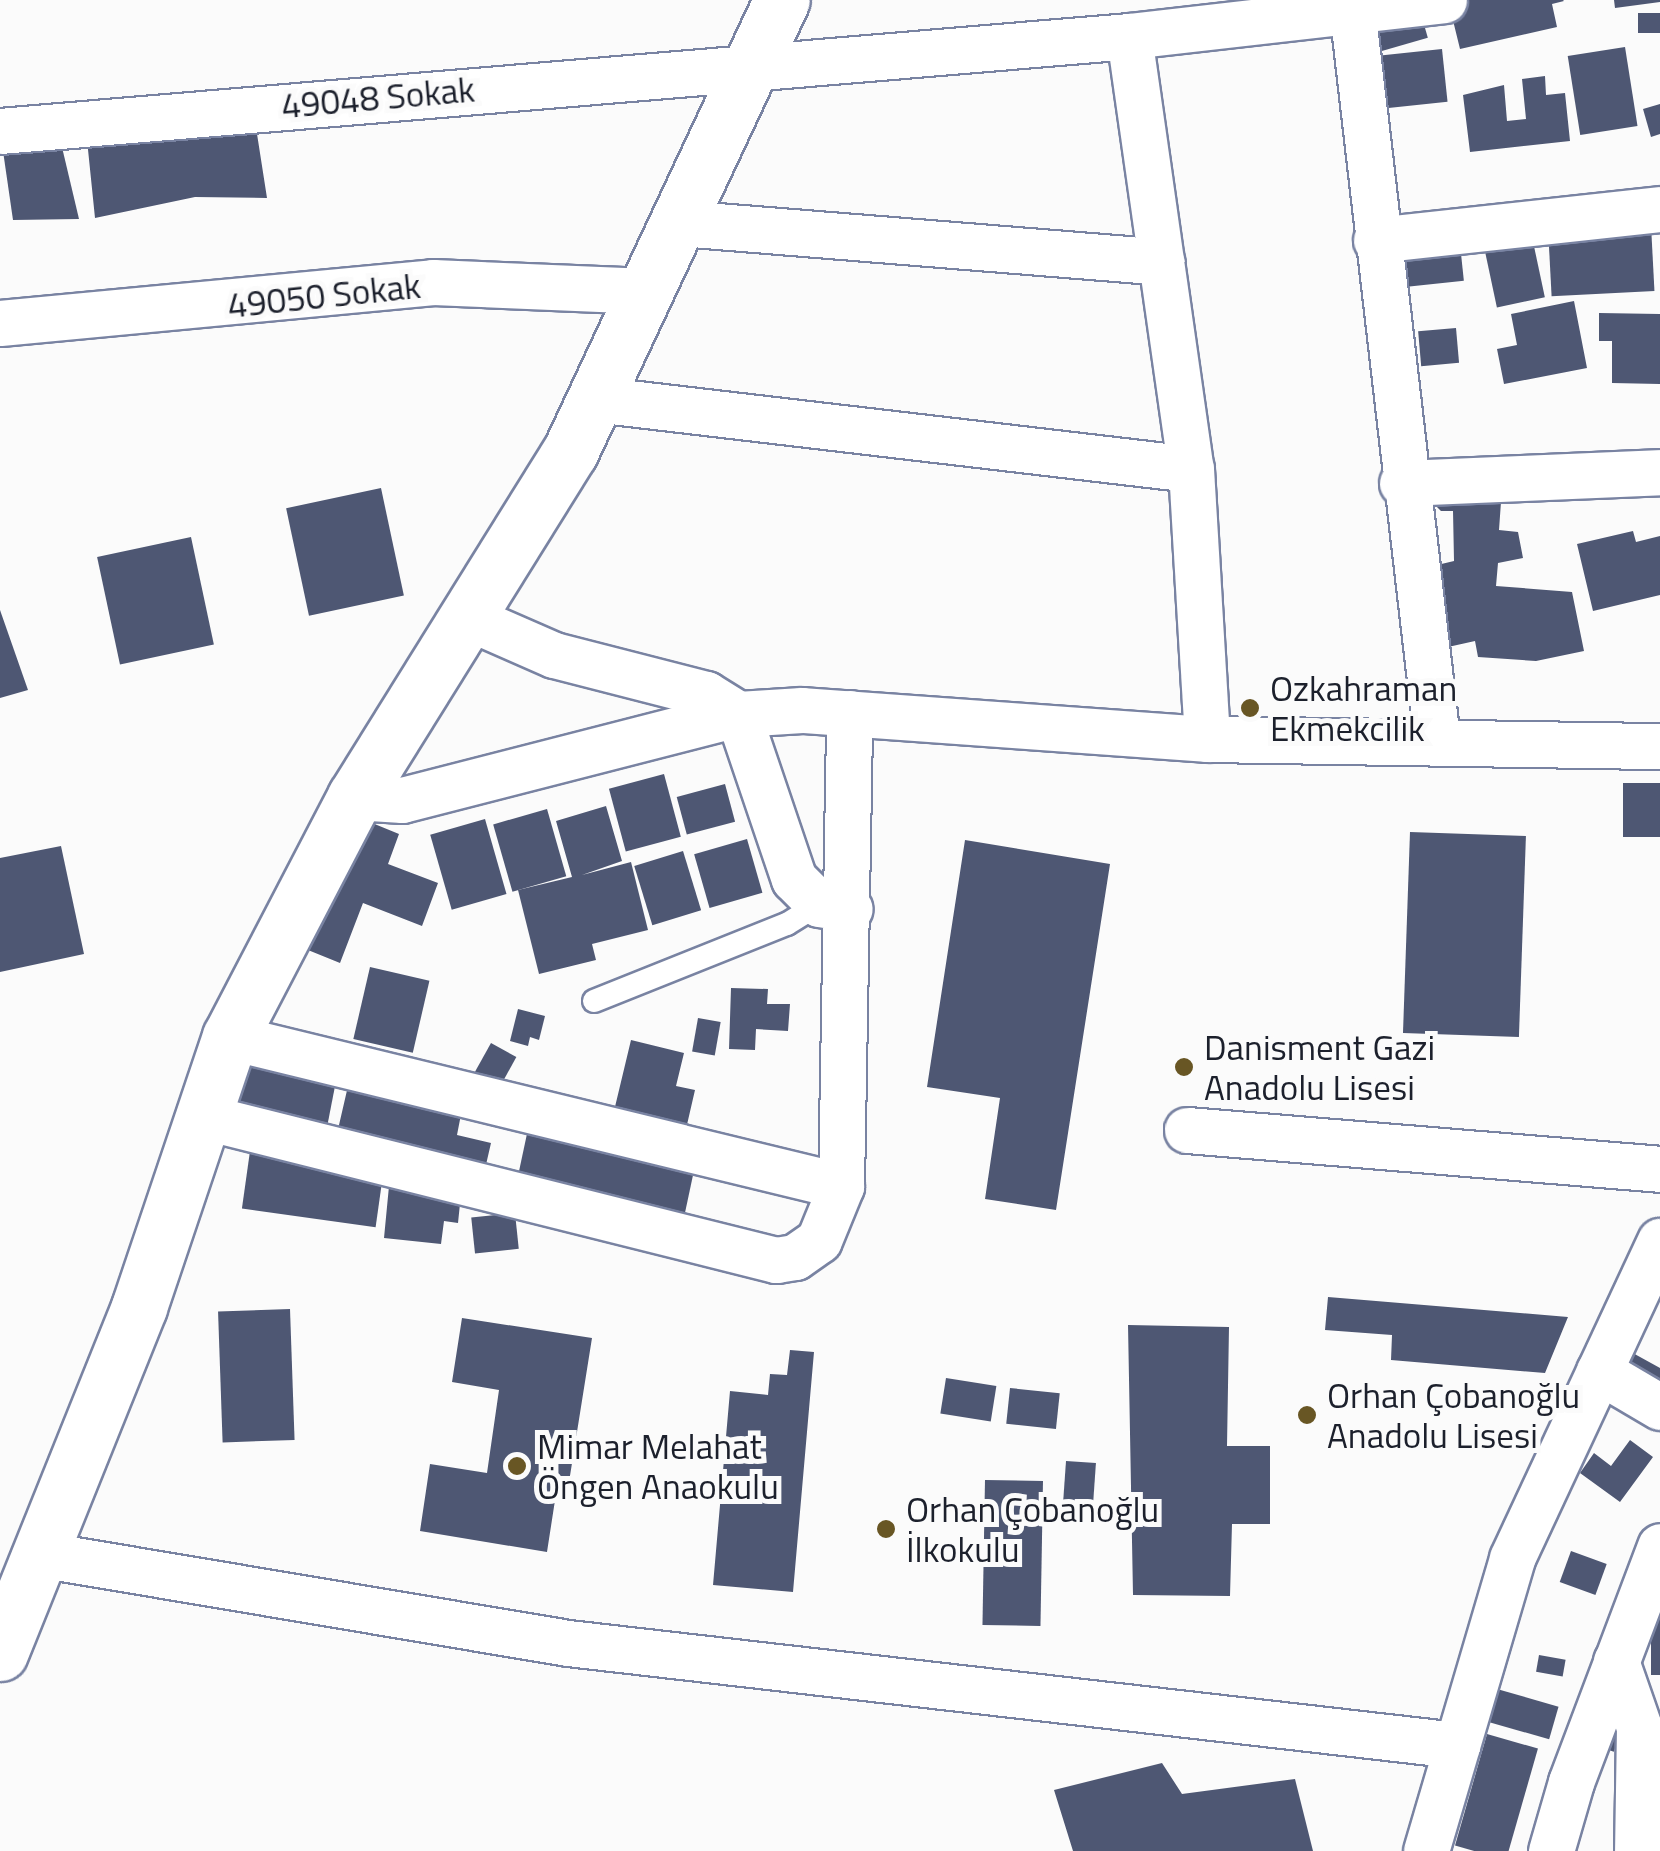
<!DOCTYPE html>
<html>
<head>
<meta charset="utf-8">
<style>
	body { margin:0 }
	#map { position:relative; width:1660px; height:1851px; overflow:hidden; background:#fbfbfb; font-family:"Titillium Web",sans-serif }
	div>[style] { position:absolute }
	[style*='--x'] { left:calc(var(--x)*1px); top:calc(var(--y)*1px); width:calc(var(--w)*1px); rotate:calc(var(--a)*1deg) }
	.building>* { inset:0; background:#4e5773; transform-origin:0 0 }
	.roads { filter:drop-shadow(2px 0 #7983a2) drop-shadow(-2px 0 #7983a2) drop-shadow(0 2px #7983a2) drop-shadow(0 -2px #7983a2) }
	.service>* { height:22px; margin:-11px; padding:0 11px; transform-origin:11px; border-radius:11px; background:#fff }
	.minor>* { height:45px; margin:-22.5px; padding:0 22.5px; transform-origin:22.5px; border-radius:22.5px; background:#fff }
	.tertiary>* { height:55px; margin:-27.5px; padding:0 27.5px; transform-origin:27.5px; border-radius:27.5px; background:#fff }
	.dots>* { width:28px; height:28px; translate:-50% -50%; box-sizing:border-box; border:5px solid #fbfbfb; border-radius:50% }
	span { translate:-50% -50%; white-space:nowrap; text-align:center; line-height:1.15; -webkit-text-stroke:10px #fbfbfb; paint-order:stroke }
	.street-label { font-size:35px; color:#1c202c }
	.poi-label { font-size:35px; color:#1c202c }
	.left { translate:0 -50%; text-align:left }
</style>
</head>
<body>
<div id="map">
	<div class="building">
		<i style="clip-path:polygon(1448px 0,1563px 0,1564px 1px,1552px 4px,1557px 27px,1460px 49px)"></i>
		<i style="clip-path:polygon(1614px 0,1660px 0,1660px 2px,1615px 8px)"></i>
		<i style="left:1419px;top:7px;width:32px;height:55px;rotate:74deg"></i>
		<i style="left:1660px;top:13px;width:20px;height:22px;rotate:90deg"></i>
		<i style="left:1625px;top:47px;width:80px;height:58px;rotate:81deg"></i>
		<i style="left:1442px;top:49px;width:53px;height:69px;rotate:84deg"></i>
		<i style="clip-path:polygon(1545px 76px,1546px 95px,1565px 93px,1570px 141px,1470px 152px,1463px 95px,1504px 85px,1507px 121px,1526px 119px,1522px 79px)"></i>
		<i style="clip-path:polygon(1660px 104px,1660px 134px,1651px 137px,1643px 109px)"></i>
		<i style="clip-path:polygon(255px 121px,267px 198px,195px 197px,95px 218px,86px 130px)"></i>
		<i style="clip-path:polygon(61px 143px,79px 219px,13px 220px,3px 151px)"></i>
		<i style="left:1528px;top:218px;width:81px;height:49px;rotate:78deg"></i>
		<i style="left:1458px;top:225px;width:56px;height:57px;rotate:84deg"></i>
		<i style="left:1651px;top:225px;width:66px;height:103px;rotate:87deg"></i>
		<i style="clip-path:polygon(1574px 301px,1587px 368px,1504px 384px,1497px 349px,1517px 345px,1511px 314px)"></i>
		<i style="clip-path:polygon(1599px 313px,1660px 314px,1660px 384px,1612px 383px,1612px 341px,1599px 341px)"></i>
		<i style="left:1456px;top:328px;width:35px;height:38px;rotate:85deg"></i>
		<i style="left:381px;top:488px;width:110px;height:97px;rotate:78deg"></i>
		<i style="clip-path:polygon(1502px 488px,1499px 530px,1518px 532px,1523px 558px,1498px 563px,1496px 586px,1572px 592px,1584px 651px,1536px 661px,1478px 657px,1475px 641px,1448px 647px,1433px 566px,1454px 561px,1453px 511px,1441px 511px,1428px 498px)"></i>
		<i style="clip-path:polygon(1633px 531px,1636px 542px,1660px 536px,1660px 595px,1593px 611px,1577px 544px)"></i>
		<i style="left:191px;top:537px;width:110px;height:96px;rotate:78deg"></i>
		<i style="clip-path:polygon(0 610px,28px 690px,0 698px)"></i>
		<i style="left:664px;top:774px;width:65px;height:57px;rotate:75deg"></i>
		<i style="left:1660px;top:783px;width:54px;height:37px;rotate:90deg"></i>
		<i style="left:725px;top:784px;width:39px;height:50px;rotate:75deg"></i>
		<i style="clip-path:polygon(606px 806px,622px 861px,582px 875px,631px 862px,648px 930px,592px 944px,596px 960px,539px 974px,518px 890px,572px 877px,556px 821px)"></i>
		<i style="left:547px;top:809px;width:70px;height:56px;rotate:74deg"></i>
		<i style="clip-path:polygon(355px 816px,399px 834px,388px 864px,438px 883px,422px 926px,363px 903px,340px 963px,303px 948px)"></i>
		<i style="left:485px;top:819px;width:78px;height:57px;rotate:74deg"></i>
		<i style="left:1410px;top:832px;width:116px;height:201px;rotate:2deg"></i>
		<i style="left:747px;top:839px;width:56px;height:55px;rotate:74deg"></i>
		<i style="clip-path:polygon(965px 840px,1110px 864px,1056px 1210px,985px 1199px,1000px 1098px,927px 1087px)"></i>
		<i style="clip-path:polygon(61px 846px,84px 954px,0 972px,0 858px)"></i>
		<i style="left:683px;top:851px;width:62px;height:51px;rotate:73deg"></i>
		<i style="left:370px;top:967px;width:61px;height:74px;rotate:13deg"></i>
		<i style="clip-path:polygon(731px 988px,768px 989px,767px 1004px,790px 1004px,788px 1031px,756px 1029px,755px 1050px,729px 1049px)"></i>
		<i style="clip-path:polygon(518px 1009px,545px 1016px,539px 1040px,530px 1037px,528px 1046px,510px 1041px)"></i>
		<i style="left:698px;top:1018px;width:23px;height:34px;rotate:10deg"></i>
		<i style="clip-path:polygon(631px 1040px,684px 1053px,676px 1086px,695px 1090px,686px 1129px,614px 1111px)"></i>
		<i style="left:491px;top:1043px;width:29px;height:33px;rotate:29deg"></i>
		<i style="left:237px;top:1061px;width:101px;height:51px;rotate:11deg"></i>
		<i style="clip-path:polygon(351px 1073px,464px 1099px,457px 1135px,491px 1143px,485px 1169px,336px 1138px)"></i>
		<i style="left:528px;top:1129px;width:171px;height:55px;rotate:12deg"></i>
		<i style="left:250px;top:1151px;width:135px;height:58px;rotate:8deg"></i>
		<i style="clip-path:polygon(389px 1186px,461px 1194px,458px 1223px,444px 1221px,441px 1244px,384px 1238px)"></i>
		<i style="left:515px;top:1213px;width:36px;height:44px;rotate:84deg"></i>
		<i style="clip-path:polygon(1328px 1297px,1568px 1317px,1545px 1373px,1391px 1360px,1392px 1335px,1325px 1330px)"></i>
		<i style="left:290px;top:1309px;width:131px;height:72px;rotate:88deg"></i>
		<i style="clip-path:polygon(462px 1318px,592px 1338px,569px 1482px,558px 1481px,547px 1552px,420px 1531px,430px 1464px,487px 1473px,499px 1390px,452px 1382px)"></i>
		<i style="clip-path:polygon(1128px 1325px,1229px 1327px,1227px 1446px,1270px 1446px,1270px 1524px,1232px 1524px,1230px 1596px,1133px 1595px)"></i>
		<i style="clip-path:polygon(790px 1350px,814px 1352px,793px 1592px,713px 1585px,730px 1391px,768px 1395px,770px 1374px,787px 1375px)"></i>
		<i style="clip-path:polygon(1631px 1352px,1660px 1368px,1660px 1415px,1652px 1429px,1603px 1401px)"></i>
		<i style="left:946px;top:1378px;width:51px;height:36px;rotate:9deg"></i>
		<i style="left:1010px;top:1388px;width:50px;height:36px;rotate:6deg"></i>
		<i style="clip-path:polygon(1630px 1440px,1653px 1457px,1620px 1502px,1580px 1473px,1594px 1453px,1611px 1466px)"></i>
		<i style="left:1066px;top:1461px;width:30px;height:55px;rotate:4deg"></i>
		<i style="left:985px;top:1480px;width:58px;height:145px;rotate:1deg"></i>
		<i style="left:1571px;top:1551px;width:38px;height:33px;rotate:20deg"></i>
		<i style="left:1651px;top:1607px;width:9px;height:68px"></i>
		<i style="left:1539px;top:1655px;width:27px;height:17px;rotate:10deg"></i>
		<i style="left:1497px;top:1689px;width:64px;height:34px;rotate:16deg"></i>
		<i style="left:1592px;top:1720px;width:31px;height:23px;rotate:19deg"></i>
		<i style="left:1487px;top:1734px;width:53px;height:116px;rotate:16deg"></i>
		<i style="clip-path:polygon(1162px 1763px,1182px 1794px,1295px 1779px,1313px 1851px,1073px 1851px,1054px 1790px)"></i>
	</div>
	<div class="roads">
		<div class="service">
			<i style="--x:594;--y:1001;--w:208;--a:-21.8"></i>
			<i style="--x:787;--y:924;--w:38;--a:-32"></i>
		</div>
		<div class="minor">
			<i style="--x:1351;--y:0;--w:745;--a:83.37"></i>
			<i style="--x:1129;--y:36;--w:437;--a:81.9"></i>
			<i style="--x:1191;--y:469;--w:270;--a:86.6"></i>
			<i style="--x:0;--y:131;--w:1133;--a:-4.81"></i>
			<i style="--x:1129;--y:36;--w:317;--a:-6.5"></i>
			<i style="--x:680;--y:223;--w:483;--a:4.6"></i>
			<i style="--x:1376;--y:240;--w:286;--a:-6.2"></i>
			<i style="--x:0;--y:323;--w:435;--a:-5.4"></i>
			<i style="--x:433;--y:282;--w:215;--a:2.4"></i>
			<i style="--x:595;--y:399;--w:600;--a:6.7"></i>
			<i style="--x:1402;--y:483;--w:258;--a:-2.4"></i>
			<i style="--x:467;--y:617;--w:95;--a:23.6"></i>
			<i style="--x:554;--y:655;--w:157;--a:14.4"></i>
			<i style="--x:706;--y:694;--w:38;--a:32"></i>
			<i style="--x:738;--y:714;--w:174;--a:71.3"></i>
			<i style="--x:794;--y:879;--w:35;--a:45"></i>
			<i style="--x:819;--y:904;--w:31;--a:9"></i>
			<i style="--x:355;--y:797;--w:47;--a:3.7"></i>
			<i style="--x:402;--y:800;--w:347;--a:-14.4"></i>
			<i style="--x:738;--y:714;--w:64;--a:-3.6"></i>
			<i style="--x:802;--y:710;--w:406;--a:4.1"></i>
			<i style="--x:1207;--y:739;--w:453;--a:0.9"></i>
			<i style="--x:230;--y:1037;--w:629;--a:13.7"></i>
			<i style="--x:841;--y:1186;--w:473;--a:-89"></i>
			<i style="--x:205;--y:1117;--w:589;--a:14.06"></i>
			<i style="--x:776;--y:1260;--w:19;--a:-9"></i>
			<i style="--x:795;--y:1257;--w:29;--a:-35"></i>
			<i style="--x:819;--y:1240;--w:58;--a:-67.8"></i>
			<i style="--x:1187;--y:1130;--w:475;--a:4.7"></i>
			<i style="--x:1599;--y:1371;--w:71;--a:30.5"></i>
			<i style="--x:39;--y:1554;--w:536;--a:9.55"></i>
			<i style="--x:568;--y:1643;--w:895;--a:6.55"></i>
			<i style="--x:1616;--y:1661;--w:70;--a:70.8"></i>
			<i style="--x:1639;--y:1727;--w:124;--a:90.9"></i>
			<i style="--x:1426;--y:1851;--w:305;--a:-73.6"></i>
			<i style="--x:1512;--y:1558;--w:350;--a:-65"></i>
			<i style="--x:1551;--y:1851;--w:72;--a:-73.8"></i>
			<i style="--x:1571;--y:1782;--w:252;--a:-69.3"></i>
		</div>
		<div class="tertiary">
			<i style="--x:0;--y:1653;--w:373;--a:-68.1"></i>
			<i style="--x:139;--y:1307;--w:285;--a:-71.4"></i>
			<i style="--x:230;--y:1037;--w:271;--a:-62.5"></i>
			<i style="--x:355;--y:797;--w:407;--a:-58.1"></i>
			<i style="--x:570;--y:452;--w:499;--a:-64.9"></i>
		</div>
	</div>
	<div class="dots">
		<i style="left:1250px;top:708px;background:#685624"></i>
		<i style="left:1184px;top:1067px;background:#685624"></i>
		<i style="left:1307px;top:1415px;background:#685624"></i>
		<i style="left:517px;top:1466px;background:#685624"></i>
		<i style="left:886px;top:1529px;background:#685624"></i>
	</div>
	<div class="street-label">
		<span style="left:378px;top:97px;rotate:-5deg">49048 Sokak</span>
		<span style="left:324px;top:295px;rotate:-6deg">49050 Sokak</span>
	</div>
	<div class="poi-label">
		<span class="left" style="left:1270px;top:708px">Ozkahraman<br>Ekmekcilik</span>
		<span class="left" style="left:1204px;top:1067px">Danisment Gazi<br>Anadolu Lisesi</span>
		<span class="left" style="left:1327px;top:1415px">Orhan Çobanoğlu<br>Anadolu Lisesi</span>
		<span class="left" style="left:537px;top:1466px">Mimar Melahat<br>Öngen Anaokulu</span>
		<span class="left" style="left:906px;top:1529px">Orhan Çobanoğlu<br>İlkokulu</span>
	</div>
</div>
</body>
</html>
